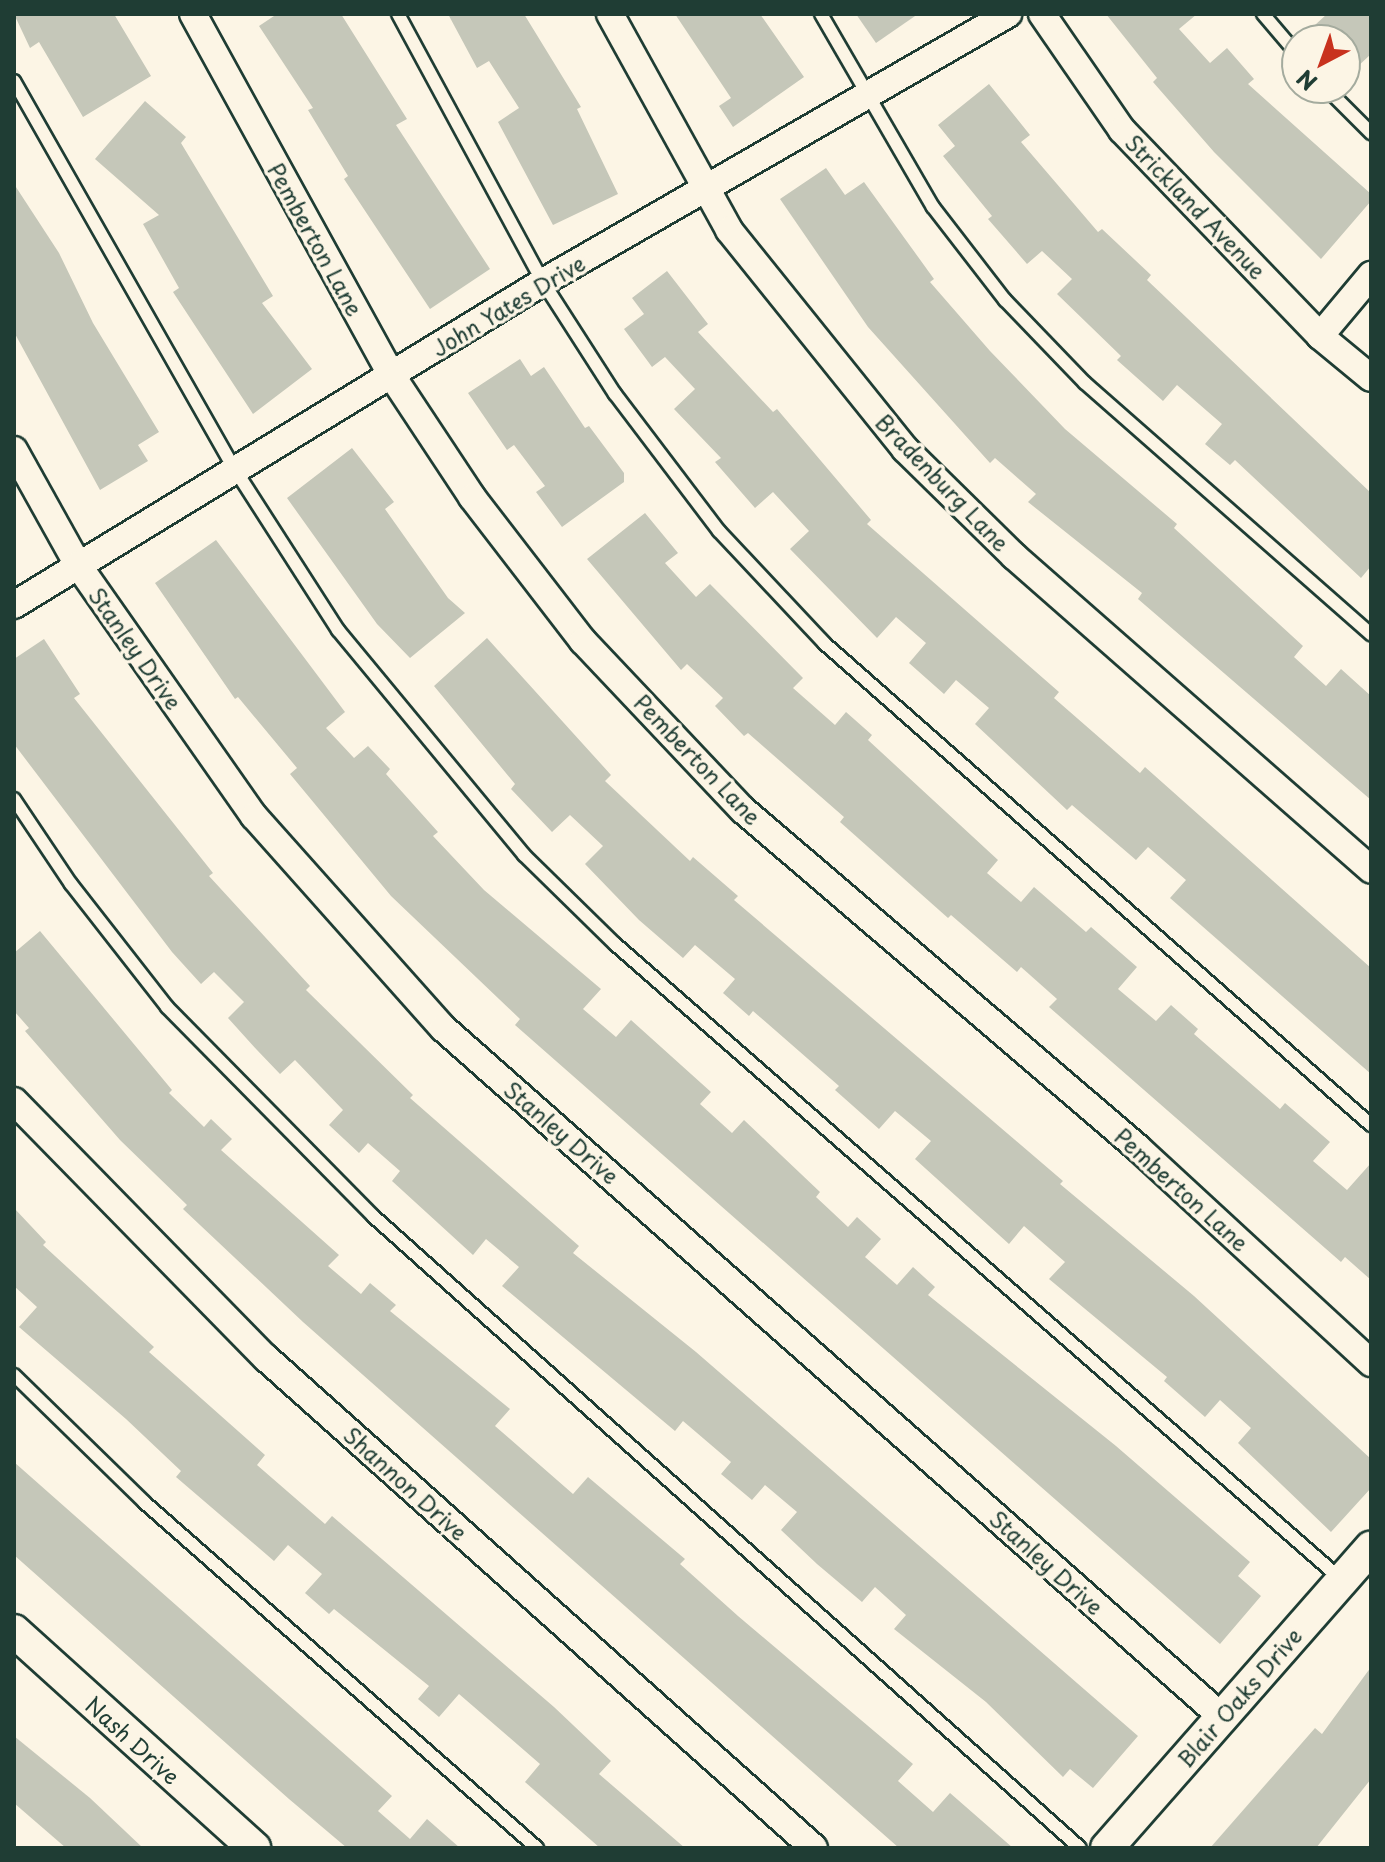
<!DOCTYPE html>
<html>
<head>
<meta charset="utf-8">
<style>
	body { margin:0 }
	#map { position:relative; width:1385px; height:1862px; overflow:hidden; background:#fcf5e5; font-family:"Playpen Sans",sans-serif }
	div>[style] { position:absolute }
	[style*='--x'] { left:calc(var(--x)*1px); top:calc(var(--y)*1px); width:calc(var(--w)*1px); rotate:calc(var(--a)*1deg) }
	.building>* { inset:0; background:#c5c7b9 }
	.roads { filter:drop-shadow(2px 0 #1f3d34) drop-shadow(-2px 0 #1f3d34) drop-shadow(0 2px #1f3d34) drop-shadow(0 -2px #1f3d34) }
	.service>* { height:12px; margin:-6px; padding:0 6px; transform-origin:6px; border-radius:6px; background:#fcf5e5 }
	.minor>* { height:26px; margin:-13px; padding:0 13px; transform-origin:13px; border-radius:13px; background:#fcf5e5 }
	.tertiary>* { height:32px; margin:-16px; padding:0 16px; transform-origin:16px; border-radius:16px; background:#fcf5e5 }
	span { translate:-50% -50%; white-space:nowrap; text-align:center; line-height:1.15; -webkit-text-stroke:7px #fcf5e5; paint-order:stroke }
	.street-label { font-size:22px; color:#1f3d34 }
	.frame { position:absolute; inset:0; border:16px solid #1f3d34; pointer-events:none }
	.north { position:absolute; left:1281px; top:24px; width:80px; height:80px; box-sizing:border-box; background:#fcf5e5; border:2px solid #a4ab9e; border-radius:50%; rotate:221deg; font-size:22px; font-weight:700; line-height:32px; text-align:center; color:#1f3d34 }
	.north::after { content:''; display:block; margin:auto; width:28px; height:36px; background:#c8321e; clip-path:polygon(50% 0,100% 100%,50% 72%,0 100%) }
</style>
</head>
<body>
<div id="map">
	<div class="building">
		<i style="clip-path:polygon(14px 14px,114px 14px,151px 76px,83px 117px,39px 42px,30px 48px)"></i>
		<i style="clip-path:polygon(277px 14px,341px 14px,407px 119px,396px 125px,490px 269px,430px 309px,344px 179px,348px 176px,308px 110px,313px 108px,259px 26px)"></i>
		<i style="clip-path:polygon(448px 14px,524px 14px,581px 107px,577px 109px,618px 194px,553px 225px,498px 122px,519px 108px,489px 61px,477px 68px)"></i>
		<i style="clip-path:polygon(675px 14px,760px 14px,804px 77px,733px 127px,719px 106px,731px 98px)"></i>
		<i style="clip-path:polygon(856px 14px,918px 14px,876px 43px)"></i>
		<i style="clip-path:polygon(1106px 14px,1197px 14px,1179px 29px,1210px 63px,1227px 48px,1254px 79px,1248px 84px,1371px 194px,1371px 201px,1321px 259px,1214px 152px,1153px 82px,1157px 78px)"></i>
		<i style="clip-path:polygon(1327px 14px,1371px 14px,1371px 54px,1355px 69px,1345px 58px,1345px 40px,1329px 40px,1315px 25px)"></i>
		<i style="clip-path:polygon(989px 84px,1030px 135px,1021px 142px,1098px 232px,1102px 229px,1151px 275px,1147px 280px,1371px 493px,1371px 566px,1361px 578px,1235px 460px,1230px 465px,1205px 444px,1222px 424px,1177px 385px,1163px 401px,1117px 360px,1121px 356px,1057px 294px,1072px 279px,1042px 251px,1027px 264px,988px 219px,992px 216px,943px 156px,955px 146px,938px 125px)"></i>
		<i style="clip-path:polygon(145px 101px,186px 137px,181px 143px,273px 296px,262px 303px,312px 369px,253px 414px,173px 292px,179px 288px,143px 224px,159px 215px,95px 159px)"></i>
		<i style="clip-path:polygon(826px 168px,845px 195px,864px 182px,934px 279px,930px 282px,990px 351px,1065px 429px,1177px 524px,1174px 528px,1303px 646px,1294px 657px,1326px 686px,1341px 669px,1371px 696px,1371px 800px,1138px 599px,1142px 593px,1028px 502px,1036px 494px,995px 458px,990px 463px,868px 327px,780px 199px)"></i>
		<i style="clip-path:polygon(14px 184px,59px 253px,93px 323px,159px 432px,138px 445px,148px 461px,100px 490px,14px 332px)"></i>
		<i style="clip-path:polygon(667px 271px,708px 324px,698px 332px,773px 412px,777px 409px,871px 520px,867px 524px,1059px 692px,1054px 698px,1140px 773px,1145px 767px,1371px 968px,1371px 1074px,1170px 898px,1186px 880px,1148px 847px,1136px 860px,1072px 805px,1067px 810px,975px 724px,989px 708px,956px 680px,944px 694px,909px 663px,926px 643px,896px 617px,877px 638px,790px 549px,809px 531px,773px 492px,755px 508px,715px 462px,721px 458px,674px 409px,695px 389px,665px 357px,652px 367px,624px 329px,644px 314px,632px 298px)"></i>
		<i style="clip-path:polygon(520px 359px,531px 376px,544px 367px,585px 428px,589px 426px,624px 473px,624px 482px,562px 527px,536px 492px,545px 486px,514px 445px,507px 450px,468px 393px)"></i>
		<i style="clip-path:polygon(352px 448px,394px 502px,385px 509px,448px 598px,465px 613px,410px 658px,377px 624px,287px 498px)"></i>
		<i style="clip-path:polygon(645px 513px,678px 553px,665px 563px,696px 597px,710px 584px,803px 678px,793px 688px,835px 725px,846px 712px,872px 735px,868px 740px,998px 860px,987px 873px,1021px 902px,1034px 887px,1086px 932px,1091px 927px,1137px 967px,1118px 989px,1156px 1021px,1171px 1005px,1198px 1029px,1194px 1034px,1280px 1109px,1285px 1103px,1330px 1142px,1313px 1161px,1347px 1190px,1371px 1163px,1371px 1280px,1345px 1257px,1341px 1262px,1049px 1007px,1057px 999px,1021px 967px,1017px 972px,951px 915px,948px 918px,840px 822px,844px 817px,748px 733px,744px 736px,715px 706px,723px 698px,687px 664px,681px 670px,587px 559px)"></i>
		<i style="clip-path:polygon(216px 540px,345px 712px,326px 728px,354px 758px,368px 746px,390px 769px,386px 774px,438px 832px,433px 836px,484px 890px,601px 989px,583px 1009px,616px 1037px,631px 1020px,711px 1092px,700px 1104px,732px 1133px,744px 1120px,820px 1192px,816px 1197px,848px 1227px,857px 1217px,881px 1239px,865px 1257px,897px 1285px,913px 1267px,935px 1287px,928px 1295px,1116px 1446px,1250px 1562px,1238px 1576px,1261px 1596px,1220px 1644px,515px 1025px,520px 1019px,391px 896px,290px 774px,297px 768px,238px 697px,235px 699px,155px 583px)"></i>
		<i style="clip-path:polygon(487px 638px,611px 775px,605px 781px,690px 861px,693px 857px,738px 896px,734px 900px,1063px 1181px,1060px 1184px,1194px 1296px,1371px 1459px,1371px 1488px,1331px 1532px,1238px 1443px,1251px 1428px,1220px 1400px,1205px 1417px,1164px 1381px,1167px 1377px,1049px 1279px,1065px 1262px,1024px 1226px,1009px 1244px,915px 1159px,931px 1141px,895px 1111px,879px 1129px,835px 1090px,839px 1086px,753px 1011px,749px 1016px,723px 993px,735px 979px,695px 945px,683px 958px,639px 920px,585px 864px,603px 846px,570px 815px,552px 832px,511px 789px,515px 784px,434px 686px)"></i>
		<i style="clip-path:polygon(44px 639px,80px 694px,74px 698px,213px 873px,209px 876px,310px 986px,306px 990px,413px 1095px,410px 1098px,579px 1246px,573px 1253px,696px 1352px,1138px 1736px,1093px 1788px,1070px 1769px,1063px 1777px,986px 1702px,894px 1629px,906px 1615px,875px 1587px,862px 1602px,817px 1564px,781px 1530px,797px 1512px,765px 1485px,752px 1500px,721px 1474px,731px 1462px,683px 1421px,675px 1431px,502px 1286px,519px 1267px,486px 1239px,473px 1255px,392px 1181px,400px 1171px,368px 1143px,359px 1153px,329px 1125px,343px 1110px,295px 1060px,280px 1074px,257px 1050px,228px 1018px,244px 1002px,214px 972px,201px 984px,172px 952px,14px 744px,14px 659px)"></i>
		<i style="clip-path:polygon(40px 931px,172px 1090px,169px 1093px,204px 1127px,211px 1119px,232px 1139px,221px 1150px,339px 1255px,328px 1266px,361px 1294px,370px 1283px,396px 1305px,390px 1311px,510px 1409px,495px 1426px,573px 1494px,588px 1477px,685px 1559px,680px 1564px,738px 1616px,913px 1764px,898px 1781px,933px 1812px,950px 1793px,1013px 1848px,899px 1848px,303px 1322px,183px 1209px,187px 1205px,120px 1140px,25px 1031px,29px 1028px,14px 1011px,14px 953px)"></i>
		<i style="clip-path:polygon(14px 1208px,46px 1242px,43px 1245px,154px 1347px,149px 1352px,265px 1455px,257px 1465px,325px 1524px,332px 1516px,554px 1707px,611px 1761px,599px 1774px,685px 1848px,600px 1848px,525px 1782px,540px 1764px,459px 1694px,439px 1717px,418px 1699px,429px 1686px,334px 1609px,329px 1614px,305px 1593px,322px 1574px,288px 1545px,274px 1561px,176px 1477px,181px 1471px,126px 1419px,19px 1327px,37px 1307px,14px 1286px)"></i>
		<i style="clip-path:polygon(14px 1462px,392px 1796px,378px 1811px,410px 1839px,427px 1819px,460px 1848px,347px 1848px,289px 1799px,14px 1555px)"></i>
		<i style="clip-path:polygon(1371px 1667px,1371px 1779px,1316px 1848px,1210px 1848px,1315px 1728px,1322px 1734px)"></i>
		<i style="clip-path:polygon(14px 1736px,90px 1798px,143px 1848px,66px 1848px,14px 1803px)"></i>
	</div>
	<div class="roads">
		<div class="service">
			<i style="--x:398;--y:14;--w:305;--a:61.6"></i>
			<i style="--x:543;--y:282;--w:133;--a:57.3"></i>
			<i style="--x:615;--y:394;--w:172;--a:52.8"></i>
			<i style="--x:719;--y:531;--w:154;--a:46.8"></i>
			<i style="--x:824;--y:643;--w:729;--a:41.39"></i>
			<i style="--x:821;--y:14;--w:223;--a:59.9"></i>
			<i style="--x:933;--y:207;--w:118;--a:52.3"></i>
			<i style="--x:1005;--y:300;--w:115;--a:46.1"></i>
			<i style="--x:1085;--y:383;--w:381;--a:41.3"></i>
			<i style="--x:1263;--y:14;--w:52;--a:49.6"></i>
			<i style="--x:14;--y:81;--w:445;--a:60.4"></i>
			<i style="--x:234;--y:468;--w:193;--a:57.3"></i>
			<i style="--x:338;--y:630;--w:292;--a:50.4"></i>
			<i style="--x:524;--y:855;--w:127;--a:44.4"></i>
			<i style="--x:615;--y:944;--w:966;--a:41.18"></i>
			<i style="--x:1326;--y:88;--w:64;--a:45"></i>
			<i style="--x:14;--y:799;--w:102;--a:56.2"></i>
			<i style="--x:71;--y:884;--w:156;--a:52"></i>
			<i style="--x:167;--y:1007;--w:293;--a:45.4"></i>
			<i style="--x:373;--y:1216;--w:948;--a:41.79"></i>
			<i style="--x:14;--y:1375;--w:182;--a:44.3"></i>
			<i style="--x:144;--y:1502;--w:524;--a:41.36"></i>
		</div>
		<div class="minor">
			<i style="--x:193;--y:14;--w:413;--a:61.2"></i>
			<i style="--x:392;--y:376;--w:145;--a:56.5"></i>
			<i style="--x:472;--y:497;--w:182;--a:52.4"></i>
			<i style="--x:583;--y:641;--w:233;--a:46.6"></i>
			<i style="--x:743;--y:810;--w:520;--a:40.55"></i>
			<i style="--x:1138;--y:1148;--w:317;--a:42.7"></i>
			<i style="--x:610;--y:14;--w:247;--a:61.1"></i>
			<i style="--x:729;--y:230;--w:281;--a:51.2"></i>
			<i style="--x:905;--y:449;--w:153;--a:44.5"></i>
			<i style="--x:1014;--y:556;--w:475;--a:41.3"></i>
			<i style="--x:1042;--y:14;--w:141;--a:55.4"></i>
			<i style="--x:1122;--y:130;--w:286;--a:46.1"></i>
			<i style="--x:1320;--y:336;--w:66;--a:39.5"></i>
			<i style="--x:1320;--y:336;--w:80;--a:-50.1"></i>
			<i style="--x:14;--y:450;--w:132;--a:60.9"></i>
			<i style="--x:78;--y:565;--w:307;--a:55"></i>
			<i style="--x:254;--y:816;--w:284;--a:48.3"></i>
			<i style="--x:443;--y:1028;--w:1040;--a:41.49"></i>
			<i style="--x:14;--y:605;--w:620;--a:-31.41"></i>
			<i style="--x:543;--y:282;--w:537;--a:-29.96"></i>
			<i style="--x:14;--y:1101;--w:360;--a:45.6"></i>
			<i style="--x:266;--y:1358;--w:735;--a:41.8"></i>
		</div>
		<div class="tertiary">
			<i style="--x:14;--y:1631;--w:324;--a:42.1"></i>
			<i style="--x:1107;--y:1848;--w:400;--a:-48.7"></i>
		</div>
	</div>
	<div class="street-label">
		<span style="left:1196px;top:206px;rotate:46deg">Strickland Avenue</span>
		<span style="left:316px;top:239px;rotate:61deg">Pemberton Lane</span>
		<span style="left:508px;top:305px;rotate:-31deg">John Yates Drive</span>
		<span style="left:943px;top:482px;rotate:46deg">Bradenburg Lane</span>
		<span style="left:136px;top:648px;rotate:55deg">Stanley Drive</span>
		<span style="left:698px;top:759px;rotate:46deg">Pemberton Lane</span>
		<span style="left:562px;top:1132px;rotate:41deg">Stanley Drive</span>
		<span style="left:1182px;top:1189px;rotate:42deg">Pemberton Lane</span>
		<span style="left:406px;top:1483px;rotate:42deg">Shannon Drive</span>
		<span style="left:1047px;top:1562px;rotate:42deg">Stanley Drive</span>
		<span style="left:1239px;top:1697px;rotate:-49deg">Blair Oaks Drive</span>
		<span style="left:133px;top:1740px;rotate:42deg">Nash Drive</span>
	</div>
	<div class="frame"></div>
	<div class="north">N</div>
</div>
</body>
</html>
